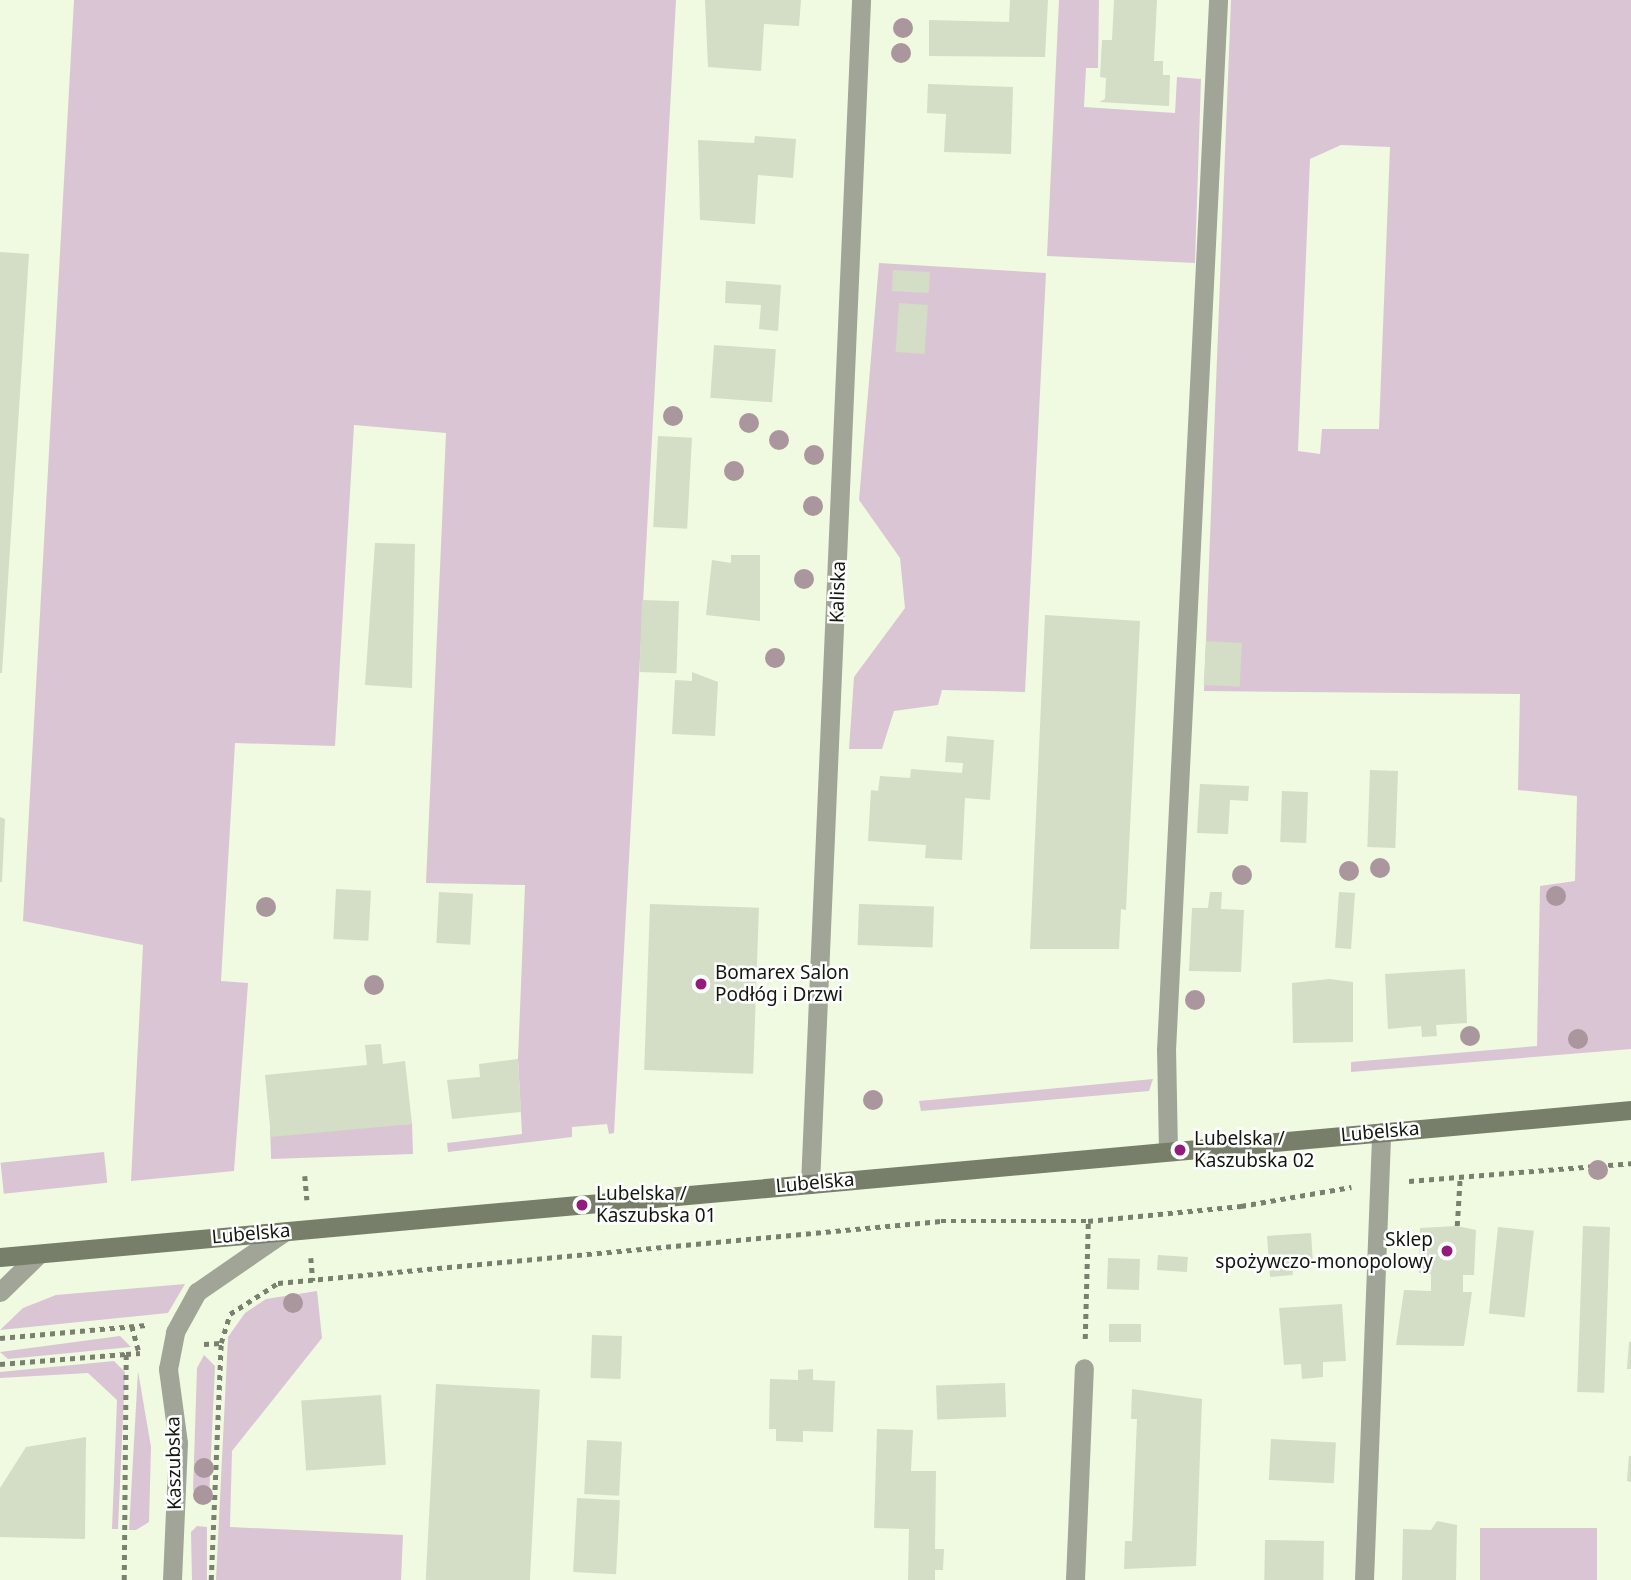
<!DOCTYPE html>
<html>
<head>
<meta charset="utf-8">
<style>
	body { margin:0 }
	#map { position:relative; width:1631px; height:1580px; overflow:hidden; background:#f0fae1; font-family:"Noto Sans",sans-serif }
	div>[style] { position:absolute }
	[style*='--x'] { left:calc(var(--x)*1px); top:calc(var(--y)*1px); width:calc(var(--w)*1px); rotate:calc(var(--a)*1deg) }
	.green>* { inset:0; background:#dac5d4; transform-origin:0 0 }
	.building>* { inset:0; background:#d4ddc5; transform-origin:0 0 }
	.path>* { height:4.5px; margin-top:-2.25px; transform-origin:0; background:repeating-linear-gradient(90deg,#798070 0 5px,transparent 0 10px) }
	.service>* { height:19px; margin:-9.5px; padding:0 9.5px; transform-origin:9.5px; border-radius:9.5px; background:#a0a597 }
	.minor>* { height:19px; margin:-9.5px; padding:0 9.5px; transform-origin:9.5px; border-radius:9.5px; background:#a0a597 }
	.tertiary>* { height:19px; margin:-9.5px; padding:0 9.5px; transform-origin:9.5px; border-radius:9.5px; background:#a0a597 }
	.secondary>* { height:19px; margin:-9.5px; padding:0 9.5px; transform-origin:9.5px; border-radius:9.5px; background:#777f6a }
	.trees>* { width:20px; height:20px; margin:-10px; border-radius:50%; background:#aa969d }
	.dots>* { width:19px; height:19px; translate:-50% -50%; box-sizing:border-box; border:4px solid #fff; border-radius:50% }
	span { translate:-50% -50%; white-space:nowrap; text-align:center; line-height:1.15; -webkit-text-stroke:5px #fff; paint-order:stroke }
	.street-label { font-size:19px; color:#13170e }
	.poi-label { font-size:19px; color:#13170e }
	.left { translate:0 -50%; text-align:left }
	.right { translate:-100% -50%; text-align:right }
</style>
</head>
<body>
<div id="map">
	<div class="green">
		<i style="clip-path:polygon(74px 0,676px 0,614px 1133px,609px 1134px,607px 1124px,572px 1127px,572px 1137px,448px 1152px,447px 1143px,522px 1134px,518px 1059px,525px 885px,426px 883px,446px 433px,354px 425px,335px 746px,235px 743px,221px 981px,248px 983px,234px 1171px,131px 1181px,143px 945px,23px 921px)"></i>
		<i style="clip-path:polygon(1059px 0,1099px 0,1098px 68px,1086px 68px,1084px 107px,1175px 113px,1177px 77px,1201px 79px,1195px 263px,1047px 256px)"></i>
		<i style="clip-path:polygon(evenodd,1231px 0,1631px 0,1631px 1049px,1351px 1072px,1351px 1062px,1537px 1046px,1540px 886px,1575px 881px,1577px 796px,1518px 790px,1520px 694px,1204px 691px,1231px 0,1341px 145px,1390px 147px,1379px 429px,1322px 429px,1320px 454px,1298px 451px,1310px 159px,1341px 145px)"></i>
		<i style="clip-path:polygon(879px 263px,1046px 273px,1025px 692px,942px 690px,938px 705px,894px 711px,882px 749px,849px 749px,854px 677px,905px 608px,900px 558px,859px 500px)"></i>
		<i style="clip-path:polygon(1153px 1079px,1149px 1091px,921px 1111px,919px 1101px)"></i>
		<i style="left:412px;top:1124px;width:30px;height:142px;rotate:88deg"></i>
		<i style="left:104px;top:1152px;width:31px;height:104px;rotate:84deg"></i>
		<i style="clip-path:polygon(185px 1284px,168px 1313px,0 1330px,23px 1308px,56px 1295px)"></i>
		<i style="clip-path:polygon(317px 1291px,322px 1338px,232px 1451px,230px 1527px,403px 1535px,401px 1580px,216px 1580px,228px 1337px,245px 1313px,266px 1299px)"></i>
		<i style="clip-path:polygon(120px 1336px,131px 1347px,8px 1359px,0 1352px)"></i>
		<i style="clip-path:polygon(204px 1355px,215px 1366px,209px 1499px,193px 1490px,197px 1368px)"></i>
		<i style="clip-path:polygon(114px 1361px,125px 1372px,118px 1529px,112px 1529px,117px 1400px,88px 1373px,0 1378px,0 1372px)"></i>
		<i style="clip-path:polygon(138px 1371px,151px 1447px,149px 1522px,136px 1530px,129px 1530px)"></i>
		<i style="clip-path:polygon(197px 1526px,207px 1527px,207px 1580px,192px 1580px,191px 1532px)"></i>
		<i style="left:1480px;top:1528px;width:117px;height:52px"></i>
	</div>
	<div class="building">
		<i style="clip-path:polygon(705px 0,801px 0,799px 26px,764px 24px,761px 71px,708px 67px)"></i>
		<i style="clip-path:polygon(1010px 0,1048px 0,1045px 57px,929px 56px,929px 20px,1009px 22px)"></i>
		<i style="clip-path:polygon(1114px 0,1157px 0,1154px 61px,1163px 61px,1163px 75px,1170px 75px,1169px 106px,1099px 102px,1105px 99px,1106px 78px,1100px 77px,1102px 40px,1112px 40px)"></i>
		<i style="clip-path:polygon(928px 84px,1013px 87px,1011px 154px,944px 152px,946px 114px,927px 113px)"></i>
		<i style="clip-path:polygon(755px 136px,796px 139px,793px 178px,758px 175px,755px 224px,700px 220px,698px 140px,754px 143px)"></i>
		<i style="clip-path:polygon(0 252px,29px 254px,2px 673px,0 673px)"></i>
		<i style="left:893px;top:270px;width:37px;height:21px;rotate:3deg"></i>
		<i style="clip-path:polygon(726px 281px,781px 285px,778px 331px,759px 329px,761px 305px,725px 303px)"></i>
		<i style="left:899px;top:303px;width:29px;height:49px;rotate:4deg"></i>
		<i style="left:714px;top:345px;width:62px;height:53px;rotate:4deg"></i>
		<i style="left:658px;top:436px;width:34px;height:91px;rotate:3deg"></i>
		<i style="clip-path:polygon(375px 543px,415px 544px,412px 688px,365px 685px)"></i>
		<i style="clip-path:polygon(731px 555px,760px 555px,760px 621px,706px 615px,712px 560px,731px 563px)"></i>
		<i style="left:642px;top:600px;width:37px;height:72px;rotate:2deg"></i>
		<i style="clip-path:polygon(1045px 615px,1140px 621px,1126px 910px,1121px 909px,1119px 949px,1030px 949px)"></i>
		<i style="left:1206px;top:641px;width:36px;height:44px;rotate:3deg"></i>
		<i style="clip-path:polygon(692px 672px,718px 682px,715px 736px,672px 734px,675px 680px,692px 681px)"></i>
		<i style="clip-path:polygon(947px 736px,994px 740px,990px 800px,965px 798px,962px 860px,925px 858px,926px 845px,868px 841px,871px 790px,878px 791px,880px 776px,910px 778px,911px 769px,962px 773px,963px 763px,945px 762px)"></i>
		<i style="left:1370px;top:770px;width:28px;height:77px;rotate:2deg"></i>
		<i style="clip-path:polygon(1200px 784px,1249px 786px,1248px 801px,1230px 800px,1228px 834px,1197px 833px)"></i>
		<i style="left:1282px;top:791px;width:26px;height:51px;rotate:2deg"></i>
		<i style="clip-path:polygon(0 817px,5px 819px,2px 882px,0 882px)"></i>
		<i style="left:336px;top:889px;width:35px;height:50px;rotate:3deg"></i>
		<i style="left:439px;top:892px;width:34px;height:51px;rotate:3deg"></i>
		<i style="clip-path:polygon(1210px 892px,1222px 892px,1221px 909px,1244px 910px,1241px 972px,1189px 971px,1192px 908px,1208px 908px)"></i>
		<i style="left:1339px;top:892px;width:16px;height:56px;rotate:4deg"></i>
		<i style="left:650px;top:904px;width:109px;height:166px;rotate:2deg"></i>
		<i style="left:859px;top:904px;width:75px;height:41px;rotate:2deg"></i>
		<i style="clip-path:polygon(1465px 969px,1467px 1023px,1436px 1025px,1437px 1036px,1422px 1037px,1421px 1026px,1388px 1029px,1385px 974px)"></i>
		<i style="clip-path:polygon(1329px 979px,1353px 982px,1353px 1042px,1293px 1043px,1292px 983px)"></i>
		<i style="clip-path:polygon(381px 1044px,383px 1064px,405px 1061px,412px 1124px,271px 1137px,265px 1075px,367px 1065px,365px 1045px)"></i>
		<i style="clip-path:polygon(518px 1059px,521px 1112px,452px 1119px,447px 1080px,480px 1077px,479px 1064px)"></i>
		<i style="clip-path:polygon(1457px 1226px,1476px 1230px,1474px 1275px,1463px 1275px,1463px 1292px,1472px 1292px,1464px 1346px,1396px 1345px,1404px 1290px,1431px 1291px,1431px 1274px,1419px 1273px,1420px 1228px)"></i>
		<i style="left:1583px;top:1226px;width:27px;height:166px;rotate:2deg"></i>
		<i style="left:1498px;top:1227px;width:36px;height:87px;rotate:6deg"></i>
		<i style="clip-path:polygon(1311px 1233px,1313px 1264px,1292px 1266px,1293px 1275px,1270px 1277px,1267px 1236px)"></i>
		<i style="left:1158px;top:1255px;width:30px;height:15px;rotate:4deg"></i>
		<i style="left:1108px;top:1258px;width:32px;height:31px;rotate:2deg"></i>
		<i style="clip-path:polygon(1342px 1304px,1346px 1361px,1323px 1362px,1323px 1377px,1302px 1379px,1301px 1364px,1284px 1365px,1279px 1308px)"></i>
		<i style="left:1109px;top:1324px;width:32px;height:18px"></i>
		<i style="left:592px;top:1335px;width:30px;height:43px;rotate:2deg"></i>
		<i style="clip-path:polygon(1629px 1342px,1631px 1342px,1631px 1369px,1627px 1369px)"></i>
		<i style="clip-path:polygon(813px 1369px,813px 1380px,835px 1381px,833px 1432px,803px 1431px,803px 1442px,776px 1441px,776px 1429px,769px 1429px,770px 1379px,798px 1380px,798px 1370px)"></i>
		<i style="left:1005px;top:1383px;width:34px;height:69px;rotate:88deg"></i>
		<i style="left:436px;top:1384px;width:104px;height:196px;rotate:3deg"></i>
		<i style="clip-path:polygon(1132px 1389px,1202px 1399px,1196px 1566px,1124px 1569px,1125px 1541px,1132px 1541px,1137px 1419px,1131px 1419px)"></i>
		<i style="left:381px;top:1395px;width:70px;height:80px;rotate:86deg"></i>
		<i style="clip-path:polygon(877px 1429px,913px 1430px,911px 1471px,936px 1471px,935px 1549px,944px 1549px,943px 1570px,935px 1570px,935px 1580px,908px 1580px,909px 1529px,874px 1528px)"></i>
		<i style="clip-path:polygon(86px 1437px,85px 1539px,0 1537px,0 1488px,26px 1447px)"></i>
		<i style="left:1271px;top:1439px;width:65px;height:41px;rotate:3deg"></i>
		<i style="left:587px;top:1440px;width:35px;height:54px;rotate:3deg"></i>
		<i style="clip-path:polygon(1629px 1456px,1631px 1456px,1631px 1482px,1627px 1481px)"></i>
		<i style="left:577px;top:1498px;width:43px;height:74px;rotate:3deg"></i>
		<i style="clip-path:polygon(1437px 1521px,1457px 1525px,1456px 1580px,1402px 1580px,1403px 1529px,1431px 1530px)"></i>
		<i style="left:1265px;top:1540px;width:59px;height:40px;rotate:1deg"></i>
	</div>
	<div class="path">
		<i style="--x:305;--y:1176;--w:24;--a:85"></i>
		<i style="--x:1409;--y:1181;--w:223;--a:-4.6"></i>
		<i style="--x:1457;--y:1226;--w:49;--a:-86.5"></i>
		<i style="--x:311;--y:1258;--w:23;--a:85"></i>
		<i style="--x:132;--y:1326;--w:28;--a:75"></i>
		<i style="--x:0;--y:1338;--w:147;--a:-5.1"></i>
		<i style="--x:1085;--y:1339;--w:118;--a:-88.5"></i>
		<i style="--x:204;--y:1344;--w:17;--a:-3"></i>
		<i style="--x:221;--y:1343;--w:30;--a:-73"></i>
		<i style="--x:230;--y:1314;--w:57;--a:-32.9"></i>
		<i style="--x:278;--y:1283;--w:666;--a:-5.34"></i>
		<i style="--x:941;--y:1221;--w:147;--a:0"></i>
		<i style="--x:1088;--y:1221;--w:154;--a:-5.6"></i>
		<i style="--x:1241;--y:1206;--w:112;--a:-9.8"></i>
		<i style="--x:0;--y:1364;--w:126;--a:-4.5"></i>
		<i style="--x:124;--y:1580;--w:226;--a:-89.5"></i>
		<i style="--x:126;--y:1354;--w:14;--a:-4"></i>
		<i style="--x:211;--y:1580;--w:237;--a:-87.6"></i>
	</div>
	<div class="service">
		<i style="--x:1168;--y:1151;--w:101;--a:-91.1"></i>
		<i style="--x:1166;--y:1050;--w:1051;--a:-87.16"></i>
		<i style="--x:1364;--y:1580;--w:448;--a:-87.8"></i>
	</div>
	<div class="minor">
		<i style="--x:810;--y:1184;--w:1185;--a:-87.53"></i>
		<i style="--x:172;--y:1580;--w:137;--a:-87.5"></i>
		<i style="--x:178;--y:1443;--w:75;--a:-97.7"></i>
		<i style="--x:168;--y:1369;--w:38;--a:-79"></i>
		<i style="--x:175;--y:1332;--w:46;--a:-61.2"></i>
		<i style="--x:197;--y:1292;--w:106;--a:-34.6"></i>
		<i style="--x:1075;--y:1580;--w:212;--a:-87.6"></i>
	</div>
	<div class="tertiary">
		<i style="--x:0;--y:1292;--w:54;--a:-44.3"></i>
	</div>
	<div class="secondary">
		<i style="--x:0;--y:1257;--w:1638;--a:-5.15"></i>
	</div>
	<div class="trees">
		<i style="left:903px;top:28px"></i>
		<i style="left:901px;top:53px"></i>
		<i style="left:673px;top:416px"></i>
		<i style="left:749px;top:423px"></i>
		<i style="left:779px;top:440px"></i>
		<i style="left:814px;top:455px"></i>
		<i style="left:734px;top:471px"></i>
		<i style="left:813px;top:506px"></i>
		<i style="left:804px;top:579px"></i>
		<i style="left:775px;top:658px"></i>
		<i style="left:1380px;top:868px"></i>
		<i style="left:1349px;top:871px"></i>
		<i style="left:1242px;top:875px"></i>
		<i style="left:1556px;top:896px"></i>
		<i style="left:266px;top:907px"></i>
		<i style="left:374px;top:985px"></i>
		<i style="left:1195px;top:1000px"></i>
		<i style="left:1470px;top:1036px"></i>
		<i style="left:1578px;top:1039px"></i>
		<i style="left:873px;top:1100px"></i>
		<i style="left:1598px;top:1170px"></i>
		<i style="left:293px;top:1303px"></i>
		<i style="left:204px;top:1468px"></i>
		<i style="left:203px;top:1495px"></i>
	</div>
	<div class="dots">
		<i style="left:701px;top:984px;background:#911c7b"></i>
		<i style="left:1180px;top:1150px;background:#911c7b"></i>
		<i style="left:582px;top:1205px;background:#911c7b"></i>
		<i style="left:1447px;top:1251px;background:#911c7b"></i>
	</div>
	<div class="street-label">
		<span style="left:838px;top:592px;rotate:-88deg">Kaliska</span>
		<span style="left:1380px;top:1132px;rotate:-5deg">Lubelska</span>
		<span style="left:815px;top:1183px;rotate:-5deg">Lubelska</span>
		<span style="left:251px;top:1234px;rotate:-5deg">Lubelska</span>
		<span style="left:174px;top:1463px;rotate:-91deg">Kaszubska</span>
	</div>
	<div class="poi-label">
		<span class="left" style="left:715px;top:984px">Bomarex Salon<br>Podłóg i Drzwi</span>
		<span class="left" style="left:1194px;top:1150px">Lubelska /<br>Kaszubska 02</span>
		<span class="left" style="left:596px;top:1205px">Lubelska /<br>Kaszubska 01</span>
		<span class="right" style="left:1433px;top:1251px">Sklep<br>spożywczo-monopolowy</span>
	</div>
</div>
</body>
</html>
